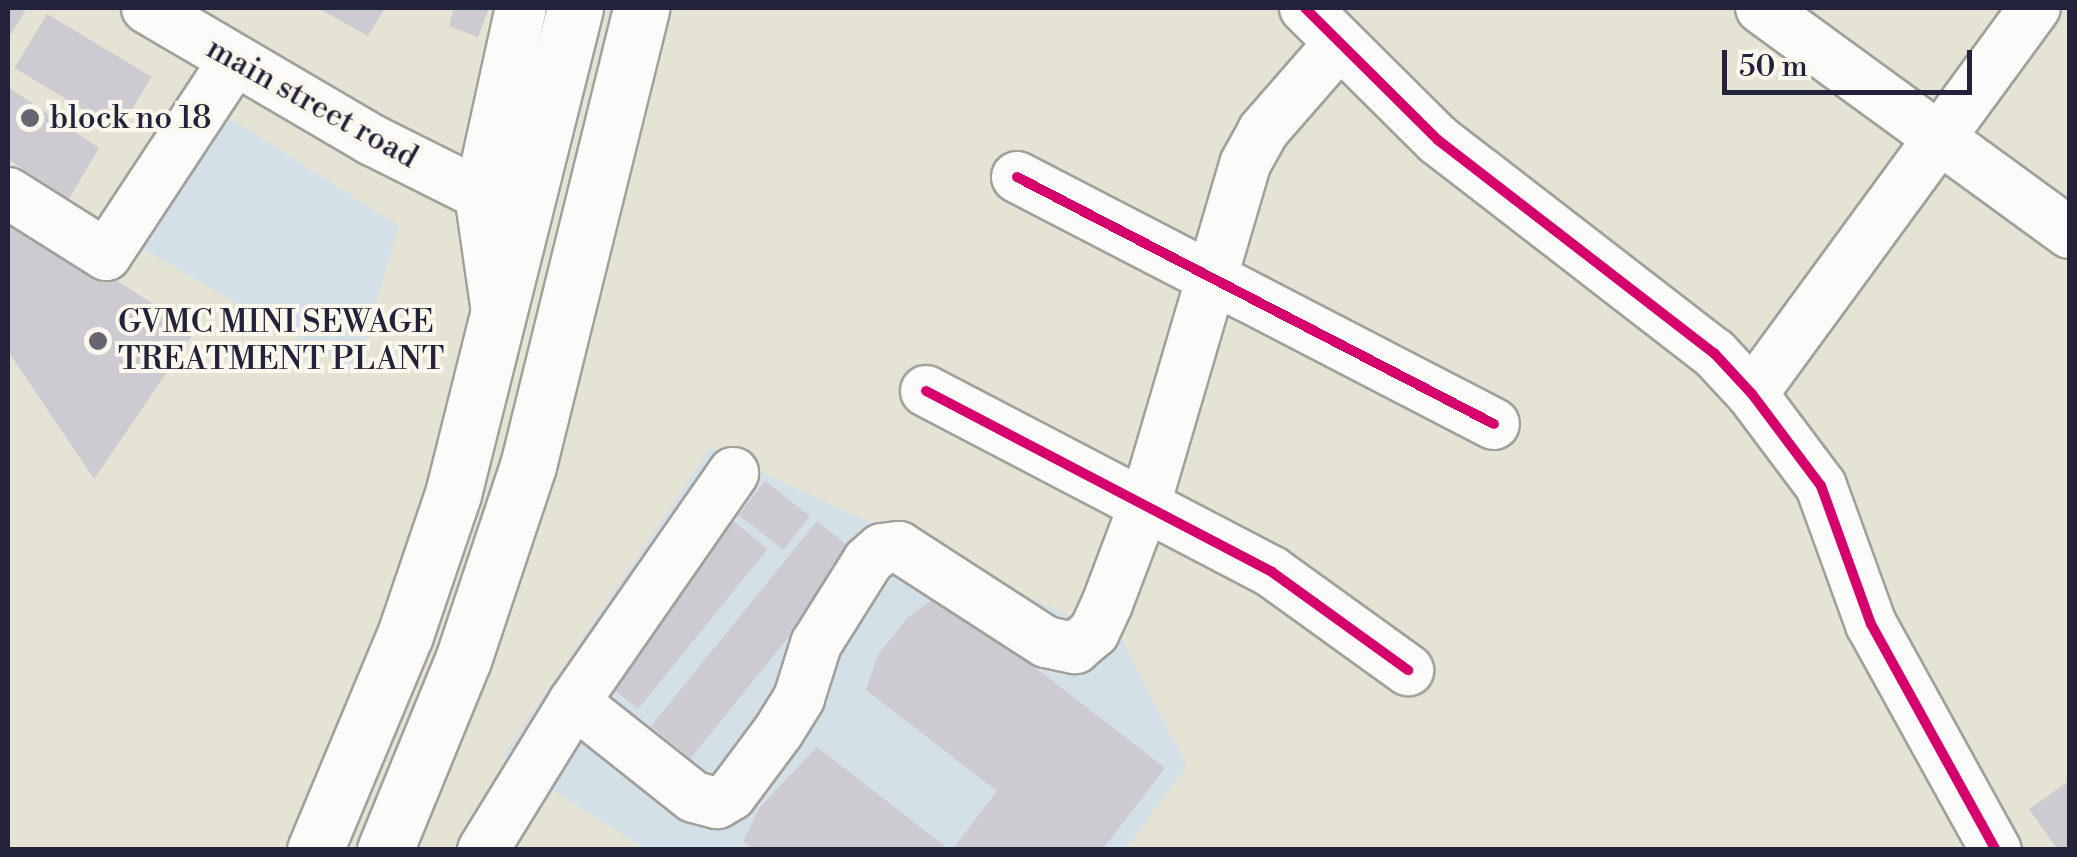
<!DOCTYPE html>
<html>
<head>
<meta charset="utf-8">
<style>
	body { margin:0 }
	#map { position:relative; width:2077px; height:857px; overflow:hidden; background:#e5e3d4; font-family:"Libre Bodoni",serif }
	div>[style] { position:absolute }
	[style*='--x'] { left:calc(var(--x)*1px); top:calc(var(--y)*1px); width:calc(var(--w)*1px); rotate:calc(var(--a)*1deg) }
	.built>* { inset:0; background:#d4e0e8 }
	.building>* { inset:0; background:#cdcad1; transform-origin:0 0 }
	.roads { filter:drop-shadow(2px 0 #a1a09b) drop-shadow(-2px 0 #a1a09b) drop-shadow(0 2px #a1a09b) drop-shadow(0 -2px #a1a09b) }
	.minor>* { height:50px; margin:-25px; padding:0 25px; transform-origin:25px; border-radius:25px; background:#fbfbf9 }
	.major>* { height:55px; margin:-27.5px; padding:0 27.5px; transform-origin:27.5px; border-radius:27.5px; background:#fbfbf9 }
	.cycleway>* { height:10px; margin:-5px; padding:0 5px; transform-origin:5px; border-radius:5px; background:#d6006c }
	.dots>* { width:28px; height:28px; translate:-50% -50%; box-sizing:border-box; border:5px solid #fbf7ec; border-radius:50% }
	span { translate:-50% -50%; white-space:nowrap; text-align:center; line-height:1.15; -webkit-text-stroke:8px #fbf7ec; paint-order:stroke }
	.street-label { font-size:32px; color:#22223b }
	.poi-label { font-size:32px; color:#22223b }
	.left { translate:0 -50%; text-align:left }
	.frame { position:absolute; inset:0; border:10px solid #22223b; pointer-events:none }
	.scale { position:absolute; left:1722px; top:50px; width:250px; height:45px; box-sizing:border-box; border:5px solid #22223b; border-top:0; padding-left:12px; font-size:30px; line-height:35px; white-space:nowrap; color:#22223b; -webkit-text-stroke:8px #fbf7ec; paint-order:stroke }
</style>
</head>
<body>
<div id="map">
	<div class="built">
		<i style="clip-path:polygon(227px 116px,399px 226px,356px 372px,138px 246px)"></i>
		<i style="clip-path:polygon(710px 448px,1123px 641px,1187px 766px,1125px 849px,647px 850px,502px 758px)"></i>
	</div>
	<div class="building">
		<i style="clip-path:polygon(8px 8px,27px 8px,8px 39px)"></i>
		<i style="clip-path:polygon(318px 8px,385px 8px,368px 36px)"></i>
		<i style="clip-path:polygon(454px 8px,489px 8px,478px 37px,449px 26px)"></i>
		<i style="left:47px;top:14px;width:122px;height:63px;rotate:31deg"></i>
		<i style="clip-path:polygon(8px 87px,99px 148px,69px 199px,8px 159px)"></i>
		<i style="clip-path:polygon(8px 211px,195px 331px,94px 479px,8px 351px)"></i>
		<i style="left:765px;top:481px;width:57px;height:43px;rotate:38deg"></i>
		<i style="left:732px;top:520px;width:46px;height:206px;rotate:39deg"></i>
		<i style="left:817px;top:521px;width:51px;height:264px;rotate:39deg"></i>
		<i style="clip-path:polygon(940px 594px,1165px 768px,1102px 850px,952px 850px,997px 791px,866px 690px,878px 655px,908px 617px)"></i>
		<i style="clip-path:polygon(817px 747px,950px 850px,754px 850px,743px 841px,760px 807px)"></i>
		<i style="clip-path:polygon(2070px 780px,2070px 850px,2058px 850px,2029px 809px)"></i>
	</div>
	<div class="roads">
		<div class="minor">
			<i style="--x:147;--y:8;--w:261;--a:30.4"></i>
			<i style="--x:372;--y:140;--w:121;--a:26.6"></i>
			<i style="--x:1305;--y:8;--w:187;--a:44.8"></i>
			<i style="--x:1438;--y:140;--w:349;--a:37.7"></i>
			<i style="--x:1714;--y:353;--w:56;--a:47.2"></i>
			<i style="--x:1752;--y:394;--w:115;--a:53.1"></i>
			<i style="--x:1821;--y:486;--w:147;--a:70.1"></i>
			<i style="--x:1871;--y:624;--w:258;--a:61.1"></i>
			<i style="--x:1761;--y:8;--w:382;--a:36.1"></i>
			<i style="--x:1017;--y:177;--w:537;--a:27.38"></i>
			<i style="--x:8;--y:193;--w:116;--a:32.3"></i>
			<i style="--x:106;--y:255;--w:232;--a:-56.6"></i>
			<i style="--x:497;--y:312;--w:119;--a:-98.2"></i>
			<i style="--x:480;--y:194;--w:190;--a:-77.6"></i>
			<i style="--x:926;--y:391;--w:390;--a:27.6"></i>
			<i style="--x:1272;--y:572;--w:168;--a:35.8"></i>
			<i style="--x:1752;--y:394;--w:479;--a:-53.8"></i>
			<i style="--x:574;--y:702;--w:153;--a:38.4"></i>
			<i style="--x:694;--y:797;--w:24;--a:15"></i>
			<i style="--x:717;--y:803;--w:16;--a:-30"></i>
			<i style="--x:731;--y:795;--w:79;--a:-53.3"></i>
			<i style="--x:778;--y:732;--w:40;--a:-58"></i>
			<i style="--x:799;--y:698;--w:57;--a:-72.5"></i>
			<i style="--x:816;--y:644;--w:98;--a:-57.9"></i>
			<i style="--x:868;--y:561;--w:18;--a:-41"></i>
			<i style="--x:882;--y:549;--w:17;--a:-7"></i>
			<i style="--x:899;--y:547;--w:175;--a:32.9"></i>
			<i style="--x:1046;--y:642;--w:30;--a:12"></i>
			<i style="--x:1075;--y:648;--w:25;--a:-40"></i>
			<i style="--x:1094;--y:632;--w:31;--a:-65"></i>
			<i style="--x:1107;--y:604;--w:110;--a:-69.3"></i>
			<i style="--x:1146;--y:501;--w:351;--a:-73.6"></i>
			<i style="--x:1245;--y:164;--w:38;--a:-61"></i>
			<i style="--x:1263;--y:131;--w:116;--a:-48.9"></i>
			<i style="--x:483;--y:850;--w:174;--a:-58.4"></i>
			<i style="--x:574;--y:702;--w:279;--a:-55.2"></i>
		</div>
		<div class="major">
			<i style="--x:315;--y:850;--w:233;--a:-67.3"></i>
			<i style="--x:405;--y:635;--w:149;--a:-71.2"></i>
			<i style="--x:453;--y:494;--w:501;--a:-75.91"></i>
			<i style="--x:385;--y:850;--w:205;--a:-67.7"></i>
			<i style="--x:463;--y:660;--w:205;--a:-71.5"></i>
			<i style="--x:528;--y:466;--w:472;--a:-76.1"></i>
		</div>
	</div>
	<div class="cycleway">
		<i style="--x:1305;--y:8;--w:187;--a:44.8"></i>
		<i style="--x:1438;--y:140;--w:349;--a:37.7"></i>
		<i style="--x:1714;--y:353;--w:56;--a:47.2"></i>
		<i style="--x:1752;--y:394;--w:115;--a:53.1"></i>
		<i style="--x:1821;--y:486;--w:147;--a:70.1"></i>
		<i style="--x:1871;--y:624;--w:258;--a:61.1"></i>
		<i style="--x:1017;--y:177;--w:537;--a:27.38"></i>
		<i style="--x:926;--y:391;--w:390;--a:27.6"></i>
		<i style="--x:1272;--y:572;--w:168;--a:35.8"></i>
	</div>
	<div class="dots">
		<i style="left:30px;top:118px;background:#666671"></i>
		<i style="left:98px;top:341px;background:#666671"></i>
	</div>
	<div class="street-label">
		<span style="left:312px;top:103px;rotate:29deg">main street road</span>
	</div>
	<div class="poi-label">
		<span class="left" style="left:50px;top:118px">block no 18</span>
		<span class="left" style="left:118px;top:341px">GVMC MINI SEWAGE<br>TREATMENT PLANT</span>
	</div>
	<div class="frame"></div>
	<div class="scale">50 m</div>
</div>
</body>
</html>
